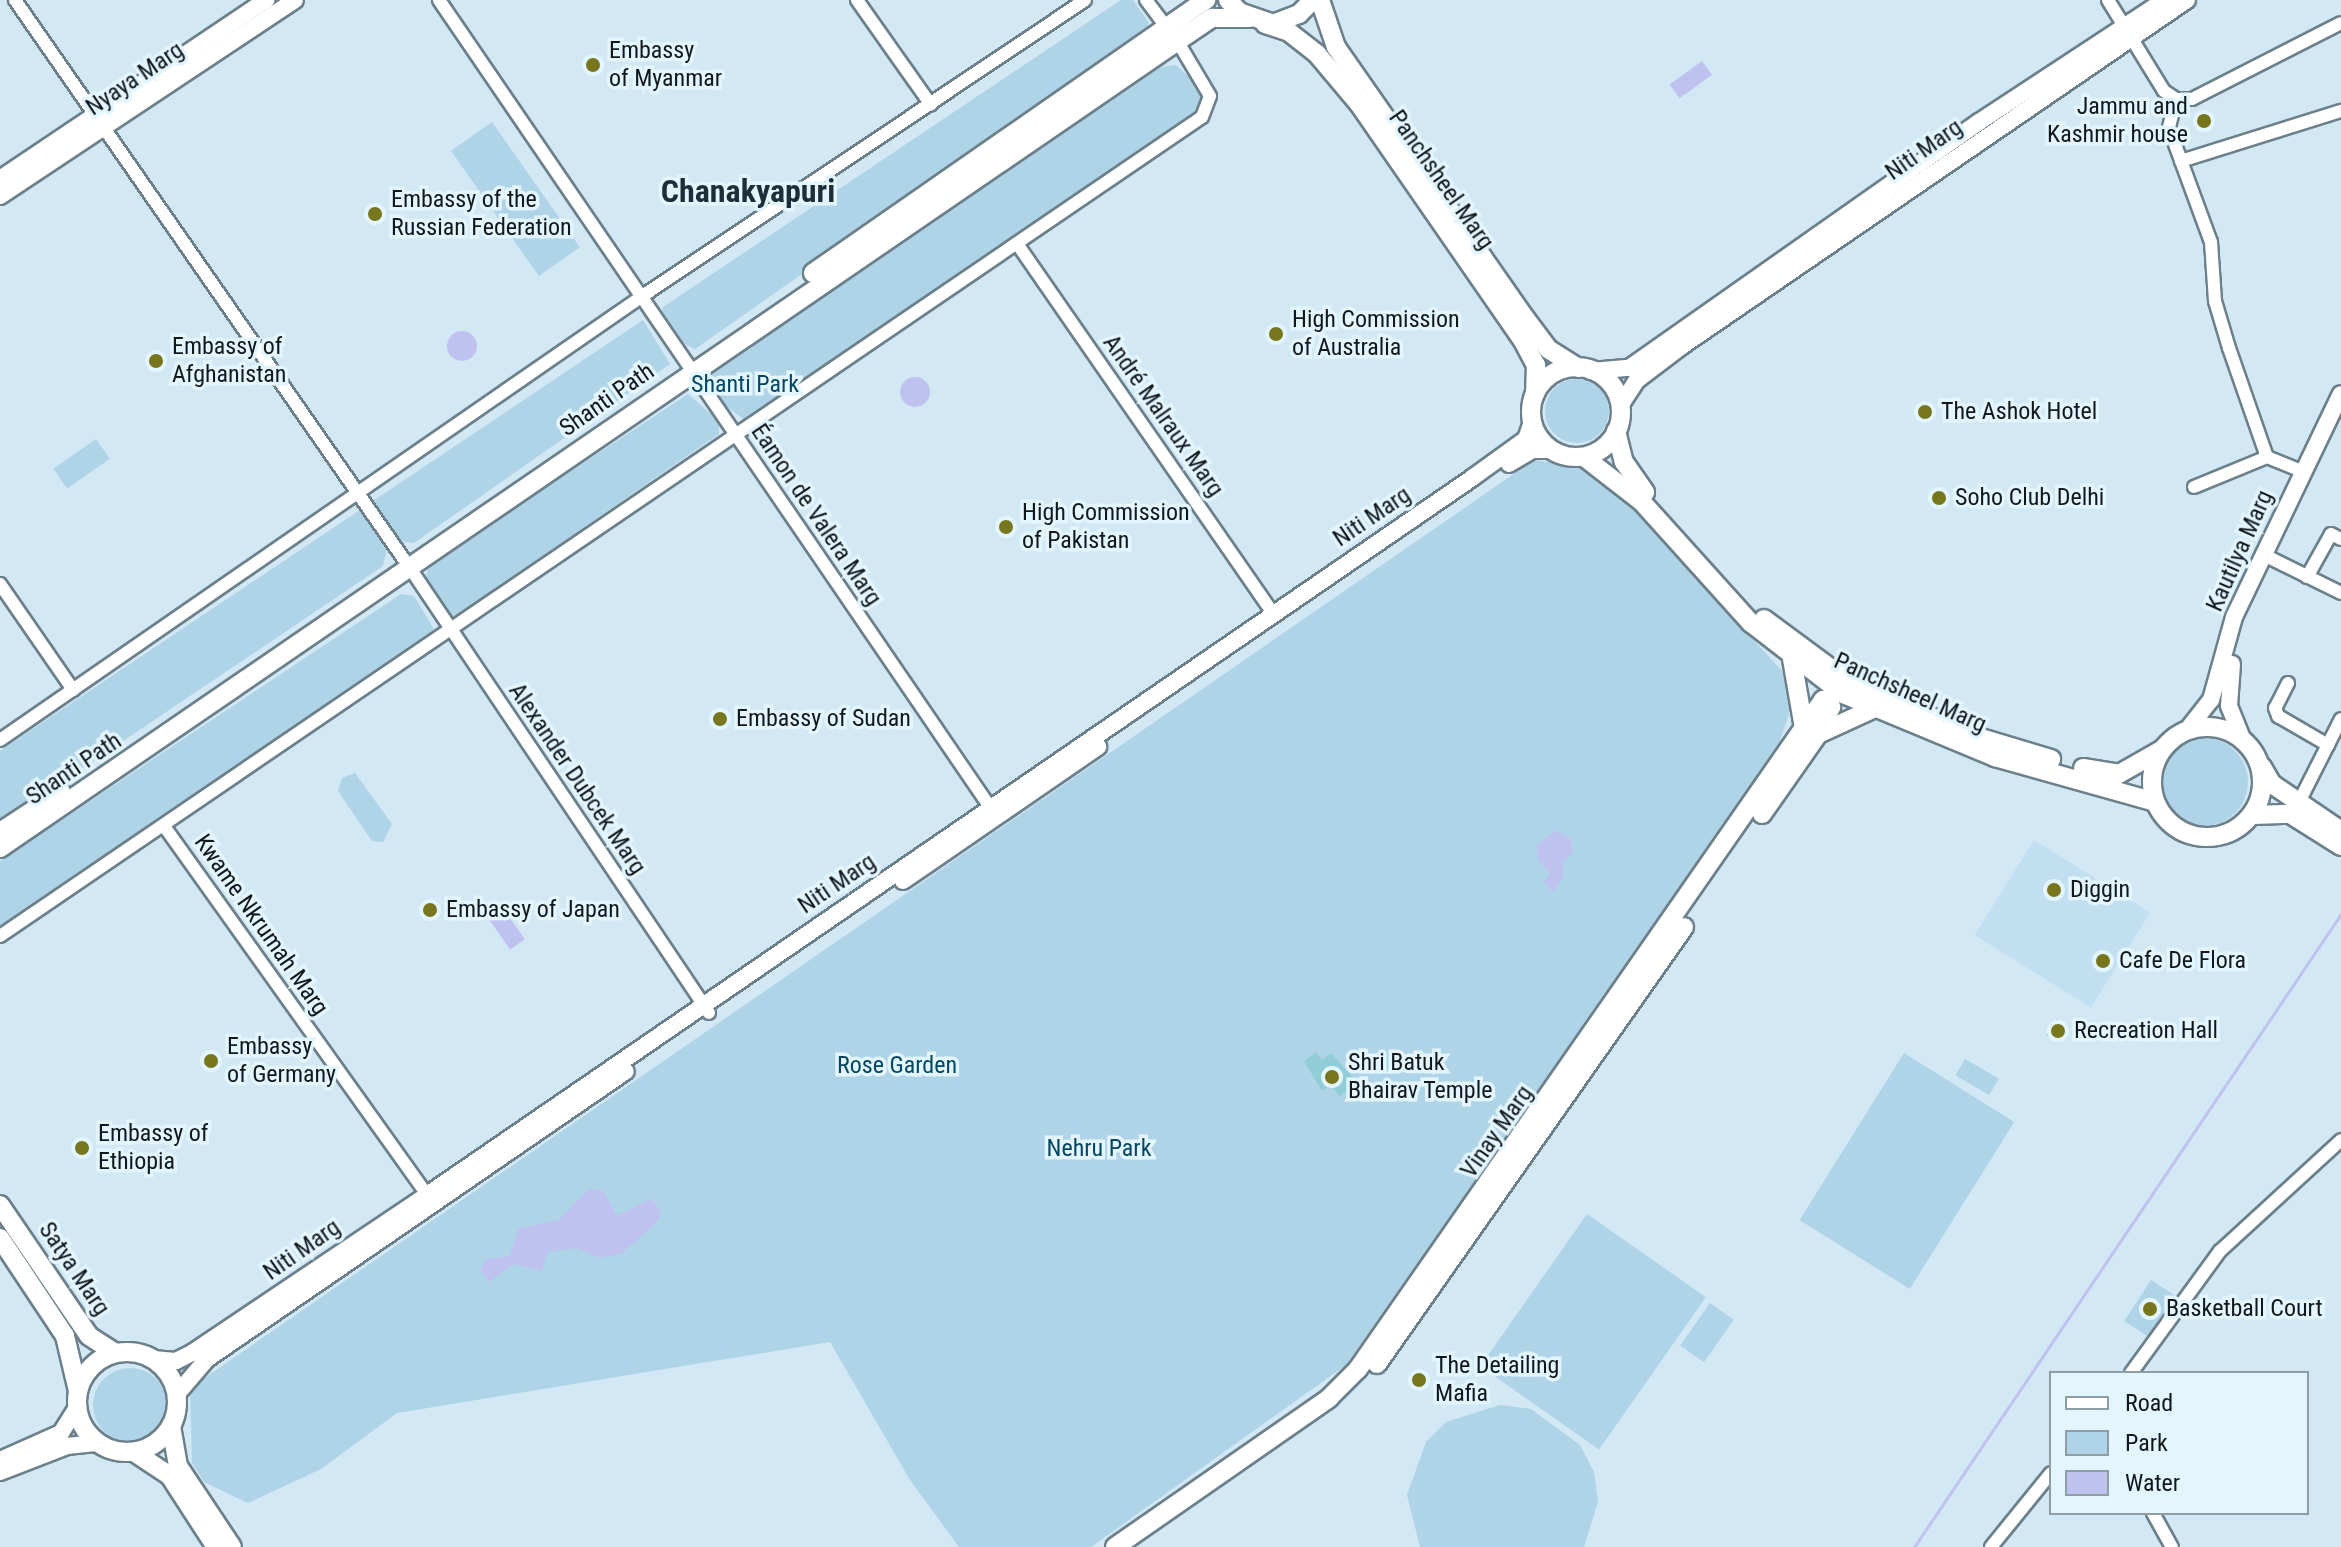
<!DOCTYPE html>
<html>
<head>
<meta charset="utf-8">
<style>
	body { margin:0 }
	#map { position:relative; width:2341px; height:1547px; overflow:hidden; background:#d2e8f4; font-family:"Roboto Condensed",sans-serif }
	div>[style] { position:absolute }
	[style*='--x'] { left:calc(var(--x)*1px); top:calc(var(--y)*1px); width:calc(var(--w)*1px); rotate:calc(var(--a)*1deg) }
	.built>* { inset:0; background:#c1dff0; transform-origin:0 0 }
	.green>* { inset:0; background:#afd3e7; transform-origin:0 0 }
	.round { border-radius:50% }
	.water>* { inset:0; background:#bfc2ef; transform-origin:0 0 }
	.stream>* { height:3px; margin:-1.5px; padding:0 1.5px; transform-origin:1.5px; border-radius:1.5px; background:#bfc2ef }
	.building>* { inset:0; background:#90cdd6; transform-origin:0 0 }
	.roads { filter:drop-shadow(2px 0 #6c808b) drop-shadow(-2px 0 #6c808b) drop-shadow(0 2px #6c808b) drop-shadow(0 -2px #6c808b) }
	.minor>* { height:12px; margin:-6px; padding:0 6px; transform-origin:6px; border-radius:6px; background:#fff }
	.tertiary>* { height:16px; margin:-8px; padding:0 8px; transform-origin:8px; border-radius:8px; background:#fff }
	.secondary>* { height:18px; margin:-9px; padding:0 9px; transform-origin:9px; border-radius:9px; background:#fff }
	.secondary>.ring { margin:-9px; padding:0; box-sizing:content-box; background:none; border:18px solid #fff; border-radius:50% }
	.dots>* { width:22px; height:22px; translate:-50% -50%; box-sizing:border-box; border:4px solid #e3f5ff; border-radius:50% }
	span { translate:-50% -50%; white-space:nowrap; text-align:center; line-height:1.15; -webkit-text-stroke:7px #e3f5ff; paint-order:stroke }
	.poi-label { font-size:24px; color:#10181c }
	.left { translate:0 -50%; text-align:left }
	.right { translate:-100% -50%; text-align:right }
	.street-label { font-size:24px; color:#10181c }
	.park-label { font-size:24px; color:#044762 }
	.district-label { font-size:32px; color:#1c2e37; font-weight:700 }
	.legend { position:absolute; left:2049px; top:1371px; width:260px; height:144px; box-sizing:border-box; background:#e3f5ff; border:2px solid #8f9da4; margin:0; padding:10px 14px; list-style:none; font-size:24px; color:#10181c }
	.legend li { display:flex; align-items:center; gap:16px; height:40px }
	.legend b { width:40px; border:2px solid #8f9da4 }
</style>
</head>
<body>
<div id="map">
	<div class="built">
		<i style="left:2034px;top:840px;width:137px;height:112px;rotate:32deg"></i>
	</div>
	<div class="green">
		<i style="clip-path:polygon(1121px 0,1133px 0,1149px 23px,1146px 33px,695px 349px,678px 341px,661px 317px,663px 307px)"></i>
		<i style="clip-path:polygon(1176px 65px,1199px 87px,1204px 107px,746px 421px,719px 401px,711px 386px,712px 371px,1161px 67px)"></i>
		<i style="left:492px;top:122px;width:153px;height:50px;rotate:55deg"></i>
		<i style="clip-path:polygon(643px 320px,670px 364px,414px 543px,399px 541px,373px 501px)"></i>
		<i class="round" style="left:1545px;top:379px;width:64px;height:64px"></i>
		<i style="clip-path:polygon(688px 394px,719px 421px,719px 434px,451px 619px,424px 581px,430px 564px)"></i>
		<i style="left:96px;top:439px;width:24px;height:52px;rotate:55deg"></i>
		<i style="clip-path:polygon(1534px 460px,1597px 470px,1782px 671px,1792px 705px,1778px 747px,1346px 1365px,1091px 1547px,959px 1547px,910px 1480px,830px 1342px,397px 1413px,321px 1469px,248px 1503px,204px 1482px,192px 1463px,190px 1388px)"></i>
		<i style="clip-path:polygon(360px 510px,387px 549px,383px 566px,0 824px,0 751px)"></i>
		<i style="clip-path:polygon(401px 594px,414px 596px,435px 631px,0 931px,0 861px)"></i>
		<i class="round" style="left:2160px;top:738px;width:88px;height:88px"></i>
		<i style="clip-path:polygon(355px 773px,392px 824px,383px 842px,372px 841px,338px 791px,342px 778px)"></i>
		<i style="left:1904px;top:1053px;width:130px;height:197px;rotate:32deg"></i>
		<i style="left:1965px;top:1059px;width:39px;height:19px;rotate:30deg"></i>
		<i style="left:1587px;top:1214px;width:145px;height:186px;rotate:35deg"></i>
		<i style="left:2151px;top:1280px;width:30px;height:49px;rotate:33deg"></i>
		<i style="left:1710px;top:1303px;width:29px;height:52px;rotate:35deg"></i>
		<i class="round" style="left:93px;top:1368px;width:74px;height:74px"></i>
		<i style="clip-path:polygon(1500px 1405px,1531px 1409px,1580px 1445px,1594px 1472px,1598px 1502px,1584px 1547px,1420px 1547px,1407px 1495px,1426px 1442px,1446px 1422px)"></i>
	</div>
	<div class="water">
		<i style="left:1702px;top:61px;width:17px;height:40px;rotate:54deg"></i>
		<i class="round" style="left:447px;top:331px;width:30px;height:30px"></i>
		<i class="round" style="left:900px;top:377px;width:30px;height:30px"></i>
		<i style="clip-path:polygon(1555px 831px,1570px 838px,1573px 853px,1563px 861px,1563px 877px,1553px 892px,1544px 882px,1550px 873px,1538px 860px,1537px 845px)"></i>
		<i style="left:503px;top:908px;width:38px;height:18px;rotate:55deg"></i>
		<i style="clip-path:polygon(589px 1189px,603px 1191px,617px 1216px,651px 1199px,661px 1212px,658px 1221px,622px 1253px,600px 1258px,577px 1248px,547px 1252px,542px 1271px,513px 1264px,489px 1282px,480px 1269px,487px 1259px,510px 1256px,518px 1229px,559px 1220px)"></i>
	</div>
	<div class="stream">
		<i style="--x:1914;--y:1547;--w:764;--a:-56"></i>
	</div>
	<div class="building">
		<i style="left:2057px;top:1019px;width:14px;height:19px;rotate:34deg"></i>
		<i style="clip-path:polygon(1316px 1052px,1322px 1060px,1331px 1053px,1357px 1082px,1340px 1096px,1330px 1085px,1322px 1091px,1304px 1061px)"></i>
	</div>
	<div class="roads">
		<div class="minor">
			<i style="--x:15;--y:0;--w:680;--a:55.19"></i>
			<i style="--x:439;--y:0;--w:984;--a:55.68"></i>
			<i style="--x:857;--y:0;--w:128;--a:54.8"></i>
			<i style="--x:1146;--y:0;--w:38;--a:53"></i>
			<i style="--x:2108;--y:0;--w:107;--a:58.4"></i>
			<i style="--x:2164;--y:91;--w:14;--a:34"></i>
			<i style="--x:2176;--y:99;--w:16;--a:0"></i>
			<i style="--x:2192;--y:99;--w:167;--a:-27"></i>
			<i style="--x:2176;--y:99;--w:30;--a:104"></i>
			<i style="--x:2169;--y:128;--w:121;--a:69.8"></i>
			<i style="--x:2211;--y:242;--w:59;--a:86.1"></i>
			<i style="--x:2215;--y:301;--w:49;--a:73.4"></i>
			<i style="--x:2229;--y:348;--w:115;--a:70.8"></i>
			<i style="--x:2267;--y:457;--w:38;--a:22"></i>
			<i style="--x:2181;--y:161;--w:168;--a:-17.4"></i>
			<i style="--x:1018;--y:245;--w:448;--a:55.3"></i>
			<i style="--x:2194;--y:487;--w:79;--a:-22.3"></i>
			<i style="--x:2262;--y:554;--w:88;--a:26.3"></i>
			<i style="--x:410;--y:568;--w:536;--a:56.1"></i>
			<i style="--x:2307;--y:577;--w:49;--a:-60.8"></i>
			<i style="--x:2331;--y:534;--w:11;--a:27"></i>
			<i style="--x:0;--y:584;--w:129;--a:55.4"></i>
			<i style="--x:2288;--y:683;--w:28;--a:117"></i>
			<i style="--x:2275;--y:708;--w:9;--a:69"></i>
			<i style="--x:2278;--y:716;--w:58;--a:30.1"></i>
			<i style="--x:0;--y:740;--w:779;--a:-34.65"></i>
			<i style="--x:641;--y:297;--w:534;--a:-33.78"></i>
			<i style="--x:2298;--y:804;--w:95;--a:-63.2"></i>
			<i style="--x:164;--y:826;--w:460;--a:54.5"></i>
			<i style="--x:0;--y:936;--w:1454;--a:-34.27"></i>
			<i style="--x:1202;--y:117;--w:22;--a:-69"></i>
			<i style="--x:1210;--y:96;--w:63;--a:-120.7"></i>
			<i style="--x:2131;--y:1373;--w:151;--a:-53.9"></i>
			<i style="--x:2220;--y:1251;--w:164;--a:-42.5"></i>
			<i style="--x:2153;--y:1513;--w:39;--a:61"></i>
			<i style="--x:1991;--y:1547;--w:95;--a:-51"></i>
		</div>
		<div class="tertiary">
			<i style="--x:0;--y:179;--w:321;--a:-33.9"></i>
			<i style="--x:0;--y:196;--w:354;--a:-33.6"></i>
			<i style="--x:1591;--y:371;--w:38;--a:-5"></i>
			<i style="--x:1629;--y:368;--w:428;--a:-35.1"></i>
			<i style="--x:1979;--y:122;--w:222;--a:-33.3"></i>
			<i style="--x:1620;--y:406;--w:30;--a:-57"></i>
			<i style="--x:1636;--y:381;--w:58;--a:-37.3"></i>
			<i style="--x:1682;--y:346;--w:612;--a:-34.42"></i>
			<i style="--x:1509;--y:464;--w:27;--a:-31"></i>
			<i style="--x:1532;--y:450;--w:19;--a:0"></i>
			<i style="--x:2232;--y:664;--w:42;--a:94.1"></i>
			<i style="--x:2229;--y:706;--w:35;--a:68"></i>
			<i style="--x:2188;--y:729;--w:37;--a:-52"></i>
			<i style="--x:2211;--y:700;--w:86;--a:-74.5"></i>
			<i style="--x:2234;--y:617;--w:247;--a:-64.4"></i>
			<i style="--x:903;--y:881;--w:237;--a:-34.5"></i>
			<i style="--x:153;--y:1359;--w:23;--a:5"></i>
			<i style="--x:176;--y:1361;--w:18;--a:-27"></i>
			<i style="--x:192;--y:1353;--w:283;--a:-33.9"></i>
			<i style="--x:427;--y:1195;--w:1267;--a:-34.45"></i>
			<i style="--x:1472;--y:478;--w:67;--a:-35.8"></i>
			<i style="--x:1526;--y:439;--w:18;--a:-71"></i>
			<i style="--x:177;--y:1394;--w:46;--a:-49.4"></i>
			<i style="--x:207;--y:1359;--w:508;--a:-34.5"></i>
			<i style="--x:0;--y:1460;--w:67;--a:-23.9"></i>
			<i style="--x:61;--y:1433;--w:31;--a:-58"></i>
			<i style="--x:0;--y:1472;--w:72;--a:-21.2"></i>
			<i style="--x:67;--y:1446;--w:31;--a:-6"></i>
		</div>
		<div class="secondary">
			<i style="--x:1228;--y:0;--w:16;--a:47"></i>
			<i style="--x:1239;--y:12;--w:36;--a:19"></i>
			<i style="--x:1273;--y:24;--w:28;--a:-21"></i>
			<i style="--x:1299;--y:14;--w:20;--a:-45"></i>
			<i style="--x:1320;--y:0;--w:50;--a:71.2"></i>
			<i style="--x:1336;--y:47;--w:330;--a:55.1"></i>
			<i style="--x:1525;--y:318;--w:39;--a:53"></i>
			<i style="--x:1548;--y:349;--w:36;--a:32"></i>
			<i style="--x:1265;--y:24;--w:25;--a:18"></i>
			<i style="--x:1289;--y:32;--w:36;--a:38"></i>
			<i style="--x:1317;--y:54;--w:65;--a:50"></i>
			<i style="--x:1359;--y:104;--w:286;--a:55.3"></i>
			<i style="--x:1522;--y:339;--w:30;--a:62"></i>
			<i style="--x:1536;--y:365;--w:29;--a:92"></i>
			<i style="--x:813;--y:273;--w:479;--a:-34.8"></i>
			<i class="ring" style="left:1531px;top:367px;width:72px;height:72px"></i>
			<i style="--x:1616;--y:431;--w:32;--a:76"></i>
			<i style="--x:1624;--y:462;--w:37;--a:55"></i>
			<i style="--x:1584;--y:457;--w:72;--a:37.7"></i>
			<i style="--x:1641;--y:501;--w:164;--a:48"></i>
			<i style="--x:1751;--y:623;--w:116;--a:37.7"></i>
			<i style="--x:1843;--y:694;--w:165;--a:22.5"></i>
			<i style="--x:1995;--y:757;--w:166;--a:15.7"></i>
			<i style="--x:1764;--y:619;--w:96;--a:36.5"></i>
			<i style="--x:1841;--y:676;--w:140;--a:24.5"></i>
			<i style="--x:1968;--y:734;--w:87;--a:16.8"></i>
			<i style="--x:1792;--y:659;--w:65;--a:80.2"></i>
			<i class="ring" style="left:2152px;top:727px;width:92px;height:92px"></i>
			<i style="--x:2262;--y:767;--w:20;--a:60"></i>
			<i style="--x:2272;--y:784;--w:83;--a:34.3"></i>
			<i style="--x:2083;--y:768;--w:36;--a:9"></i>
			<i style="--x:2119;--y:774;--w:48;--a:-29.7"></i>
			<i style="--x:1762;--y:814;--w:98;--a:-55"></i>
			<i style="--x:1818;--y:734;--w:63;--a:-24.5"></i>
			<i style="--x:2253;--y:815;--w:37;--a:-2"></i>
			<i style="--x:2290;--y:814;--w:60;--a:32.1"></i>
			<i style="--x:0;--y:832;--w:73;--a:-33.3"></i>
			<i style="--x:0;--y:848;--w:1440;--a:-34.42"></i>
			<i style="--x:1188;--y:34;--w:29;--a:-34"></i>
			<i style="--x:1212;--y:18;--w:38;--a:0"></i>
			<i style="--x:0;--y:1205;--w:158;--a:55.8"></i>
			<i style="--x:89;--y:1336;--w:31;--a:33"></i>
			<i style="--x:0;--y:1238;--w:118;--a:56.4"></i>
			<i style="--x:65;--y:1336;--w:57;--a:76.7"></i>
			<i class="ring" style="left:77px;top:1352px;width:82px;height:82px"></i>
			<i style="--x:1377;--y:1364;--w:534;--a:-54.91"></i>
			<i style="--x:171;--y:1426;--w:41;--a:80.1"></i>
			<i style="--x:178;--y:1466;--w:97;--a:56.3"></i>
			<i style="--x:134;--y:1452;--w:43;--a:33.7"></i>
			<i style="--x:170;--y:1476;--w:85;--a:57.1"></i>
			<i style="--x:1115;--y:1547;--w:261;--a:-34.8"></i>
			<i style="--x:1329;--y:1398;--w:41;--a:-45"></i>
			<i style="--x:1358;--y:1369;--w:815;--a:-55.2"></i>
			<i style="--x:1823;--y:700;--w:11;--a:41"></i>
			<i style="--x:1831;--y:707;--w:30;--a:116"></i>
		</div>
	</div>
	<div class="dots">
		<i style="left:593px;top:65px;background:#77761c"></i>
		<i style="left:2204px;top:121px;background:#77761c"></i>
		<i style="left:375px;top:214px;background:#77761c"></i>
		<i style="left:1276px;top:334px;background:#77761c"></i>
		<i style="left:156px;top:361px;background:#77761c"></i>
		<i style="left:1925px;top:412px;background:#77761c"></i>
		<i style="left:1939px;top:498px;background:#77761c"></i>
		<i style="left:1006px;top:527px;background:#77761c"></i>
		<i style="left:720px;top:719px;background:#77761c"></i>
		<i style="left:2054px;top:890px;background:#77761c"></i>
		<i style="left:430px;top:910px;background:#77761c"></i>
		<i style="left:2103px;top:961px;background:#77761c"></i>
		<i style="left:2058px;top:1031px;background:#77761c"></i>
		<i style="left:211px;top:1061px;background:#77761c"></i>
		<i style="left:1332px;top:1077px;background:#77761c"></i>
		<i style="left:82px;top:1148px;background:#77761c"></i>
		<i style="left:2150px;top:1309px;background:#77761c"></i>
		<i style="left:1419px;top:1380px;background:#77761c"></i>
	</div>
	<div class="poi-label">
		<span class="left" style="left:609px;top:65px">Embassy<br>of Myanmar</span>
		<span class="right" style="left:2188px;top:121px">Jammu and<br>Kashmir house</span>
		<span class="left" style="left:391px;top:214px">Embassy of the<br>Russian Federation</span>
		<span class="left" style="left:1292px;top:334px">High Commission<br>of Australia</span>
		<span class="left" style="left:172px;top:361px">Embassy of<br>Afghanistan</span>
		<span class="left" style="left:1941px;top:412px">The Ashok Hotel</span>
		<span class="left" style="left:1955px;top:498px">Soho Club Delhi</span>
		<span class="left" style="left:1022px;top:527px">High Commission<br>of Pakistan</span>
		<span class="left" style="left:736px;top:719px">Embassy of Sudan</span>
		<span class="left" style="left:2070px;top:890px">Diggin</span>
		<span class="left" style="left:446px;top:910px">Embassy of Japan</span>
		<span class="left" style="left:2119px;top:961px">Cafe De Flora</span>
		<span class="left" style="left:2074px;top:1031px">Recreation Hall</span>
		<span class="left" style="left:227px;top:1061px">Embassy<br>of Germany</span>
		<span class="left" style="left:1348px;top:1077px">Shri Batuk<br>Bhairav Temple</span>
		<span class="left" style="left:98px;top:1148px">Embassy of<br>Ethiopia</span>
		<span class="left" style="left:2166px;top:1309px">Basketball Court</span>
		<span class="left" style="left:1435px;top:1380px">The Detailing<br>Mafia</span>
	</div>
	<div class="street-label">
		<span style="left:135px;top:79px;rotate:-34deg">Nyaya Marg</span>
		<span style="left:1924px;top:150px;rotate:-35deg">Niti Marg</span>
		<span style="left:1441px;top:180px;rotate:55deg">Panchsheel Marg</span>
		<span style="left:607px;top:400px;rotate:-35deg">Shanti Path</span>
		<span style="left:1163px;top:416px;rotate:55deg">André Malraux Marg</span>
		<span style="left:816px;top:515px;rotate:56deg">Éamon de Valera Marg</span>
		<span style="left:1372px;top:517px;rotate:-34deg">Niti Marg</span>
		<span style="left:2240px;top:551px;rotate:-66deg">Kautilya Marg</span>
		<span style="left:1910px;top:693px;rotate:24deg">Panchsheel Marg</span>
		<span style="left:74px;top:769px;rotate:-34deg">Shanti Path</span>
		<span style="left:577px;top:779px;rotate:56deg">Alexander Dubcek Marg</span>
		<span style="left:837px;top:884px;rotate:-34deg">Niti Marg</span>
		<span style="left:261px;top:925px;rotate:55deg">Kwame Nkrumah Marg</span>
		<span style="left:1497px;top:1132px;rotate:-55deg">Vinay Marg</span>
		<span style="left:302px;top:1250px;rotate:-35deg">Niti Marg</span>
		<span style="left:74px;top:1269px;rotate:56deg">Satya Marg</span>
	</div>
	<div class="park-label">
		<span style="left:745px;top:385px">Shanti Park</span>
		<span style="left:897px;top:1066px">Rose Garden</span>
		<span style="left:1099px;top:1149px">Nehru Park</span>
	</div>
	<div class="district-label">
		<span style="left:748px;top:191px">Chanakyapuri</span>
	</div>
	<ul class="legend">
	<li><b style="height:10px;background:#fff"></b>Road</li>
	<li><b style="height:22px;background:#afd3e7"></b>Park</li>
	<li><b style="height:22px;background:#bfc2ef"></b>Water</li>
	</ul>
</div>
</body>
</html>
